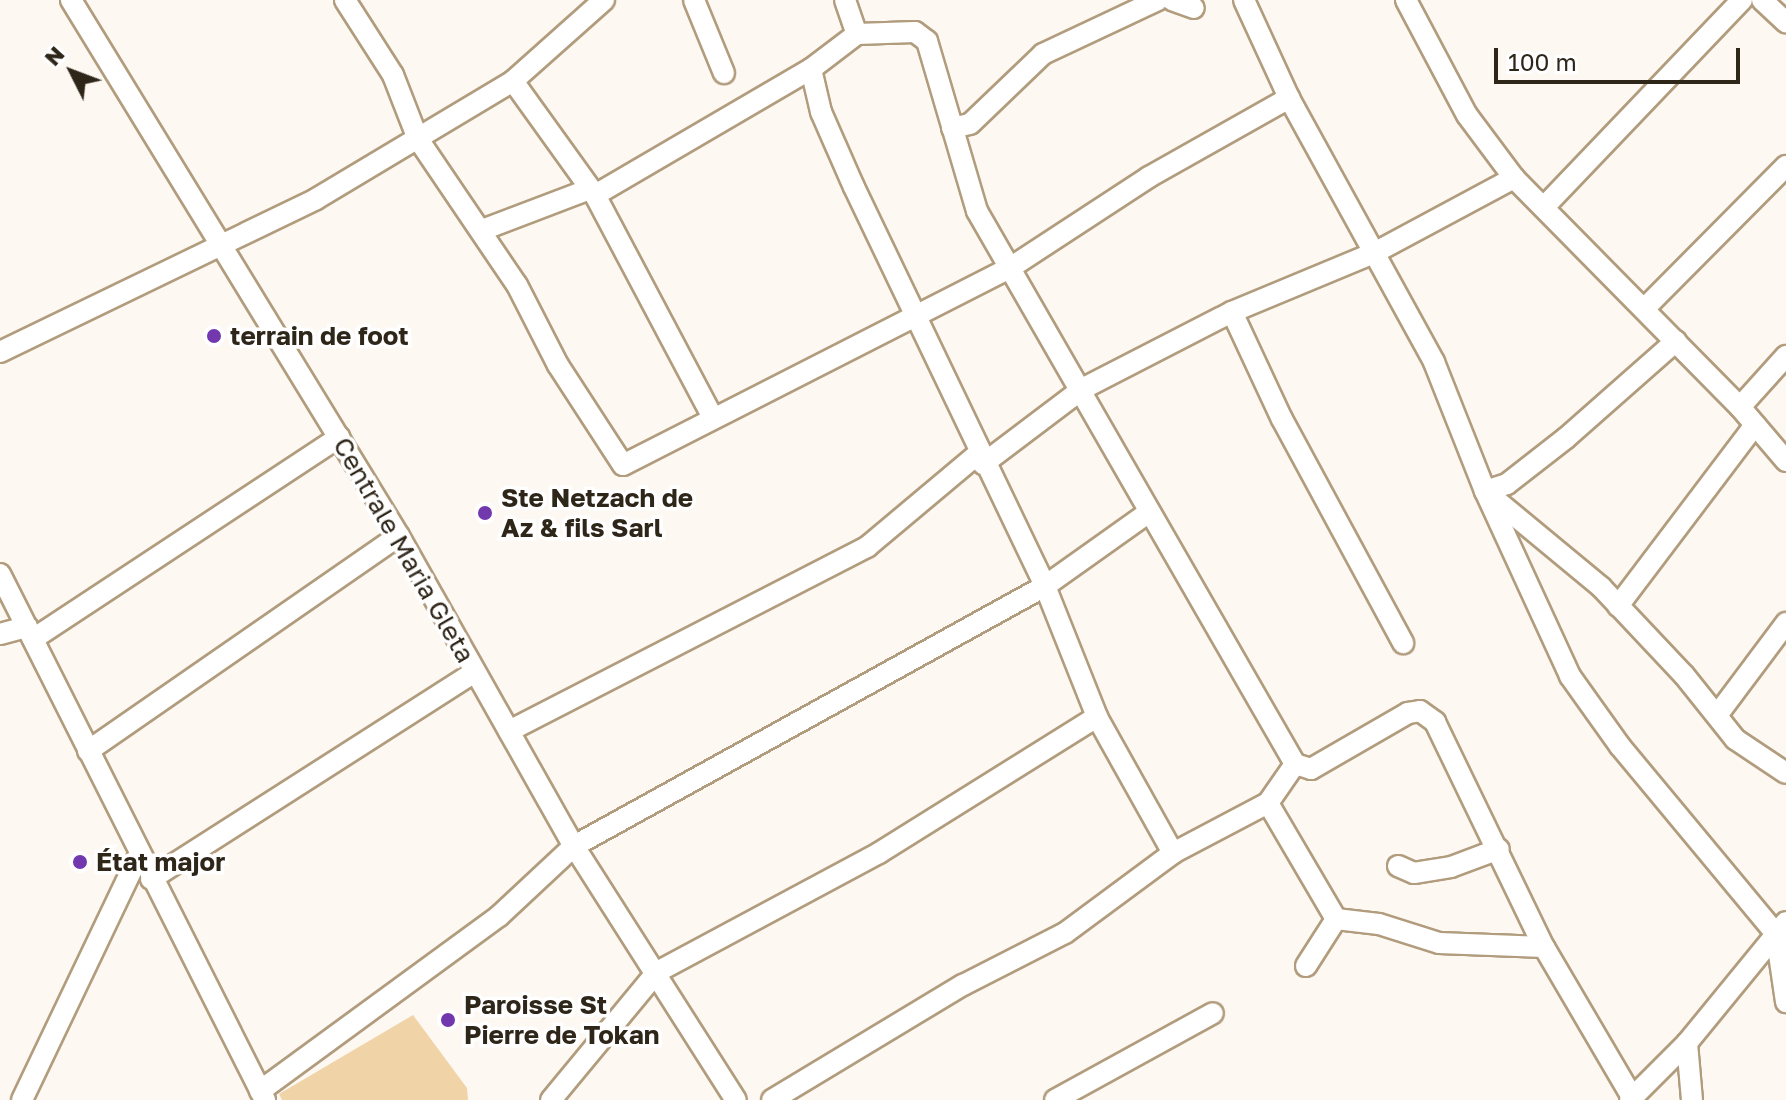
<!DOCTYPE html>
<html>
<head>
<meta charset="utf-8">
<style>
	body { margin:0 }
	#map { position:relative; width:1786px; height:1100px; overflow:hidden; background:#fdf8f2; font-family:"Golos Text",sans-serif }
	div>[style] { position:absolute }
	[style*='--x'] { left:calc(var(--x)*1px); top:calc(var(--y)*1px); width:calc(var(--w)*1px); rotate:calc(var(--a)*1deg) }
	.green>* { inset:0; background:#f1d3a8 }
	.roads { filter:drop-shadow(2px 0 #b19c7d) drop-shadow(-2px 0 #b19c7d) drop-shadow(0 2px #b19c7d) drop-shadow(0 -2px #b19c7d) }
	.minor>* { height:20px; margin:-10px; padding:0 10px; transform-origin:10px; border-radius:10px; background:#fff }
	.dots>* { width:22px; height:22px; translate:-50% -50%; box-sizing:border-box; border:4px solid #fff; border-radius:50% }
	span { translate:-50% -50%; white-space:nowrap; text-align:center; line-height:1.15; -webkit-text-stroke:7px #fff; paint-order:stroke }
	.poi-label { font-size:26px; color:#2f261a; font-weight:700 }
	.left { translate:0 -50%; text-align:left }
	.street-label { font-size:26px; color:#2f261a }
	.north { position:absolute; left:32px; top:32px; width:80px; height:80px; -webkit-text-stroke:6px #fff; paint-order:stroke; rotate:312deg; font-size:22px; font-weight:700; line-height:32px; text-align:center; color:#2f261a }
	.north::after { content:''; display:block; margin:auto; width:28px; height:36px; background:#2f261a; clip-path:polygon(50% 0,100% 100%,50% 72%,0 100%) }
	.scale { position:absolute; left:1494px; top:48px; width:246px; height:36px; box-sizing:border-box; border:4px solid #2f261a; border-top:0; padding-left:10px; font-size:24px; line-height:28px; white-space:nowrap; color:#2f261a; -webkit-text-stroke:6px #fff; paint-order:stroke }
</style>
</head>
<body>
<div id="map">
	<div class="green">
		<i style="clip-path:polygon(413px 1015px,467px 1088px,468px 1100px,282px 1100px,279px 1094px)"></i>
	</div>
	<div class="roads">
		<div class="minor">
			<i style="--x:71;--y:0;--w:628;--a:58.54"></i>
			<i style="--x:399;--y:536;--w:356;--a:60.6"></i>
			<i style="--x:574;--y:846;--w:301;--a:57.5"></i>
			<i style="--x:345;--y:0;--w:89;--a:57.4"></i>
			<i style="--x:393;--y:75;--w:69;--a:68.7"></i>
			<i style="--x:418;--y:139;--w:176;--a:55.9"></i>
			<i style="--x:517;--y:285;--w:90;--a:62.9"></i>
			<i style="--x:558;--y:365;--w:119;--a:57"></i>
			<i style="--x:623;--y:465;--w:434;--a:-27"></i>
			<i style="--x:1010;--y:268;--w:166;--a:-33.2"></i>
			<i style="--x:1149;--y:177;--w:161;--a:-29.4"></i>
			<i style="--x:694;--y:0;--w:79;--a:67.7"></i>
			<i style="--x:845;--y:0;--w:36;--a:71"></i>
			<i style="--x:1172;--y:0;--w:23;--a:20"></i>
			<i style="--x:1244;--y:0;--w:108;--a:65.3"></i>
			<i style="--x:1289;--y:98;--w:301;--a:61.2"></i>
			<i style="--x:1434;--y:362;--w:139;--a:68.4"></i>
			<i style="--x:1485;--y:491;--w:151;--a:39.6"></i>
			<i style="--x:1601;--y:587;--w:121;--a:46.7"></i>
			<i style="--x:1684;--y:675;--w:82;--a:51.4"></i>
			<i style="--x:1735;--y:739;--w:61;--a:33.7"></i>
			<i style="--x:1406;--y:0;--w:130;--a:62.1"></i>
			<i style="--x:1467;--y:115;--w:79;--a:53.3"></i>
			<i style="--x:1514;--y:178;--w:322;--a:45.4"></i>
			<i style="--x:1740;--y:407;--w:71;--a:49.6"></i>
			<i style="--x:1762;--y:0;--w:33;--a:43"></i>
			<i style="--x:811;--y:69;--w:44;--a:76.9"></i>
			<i style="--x:821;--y:112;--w:82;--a:66.3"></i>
			<i style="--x:854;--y:187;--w:442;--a:64.4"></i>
			<i style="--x:1045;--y:586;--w:141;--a:68.3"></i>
			<i style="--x:1097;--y:717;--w:156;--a:60.8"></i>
			<i style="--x:513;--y:81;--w:140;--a:54.3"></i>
			<i style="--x:595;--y:195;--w:250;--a:62.1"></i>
			<i style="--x:952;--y:128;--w:18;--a:-13"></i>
			<i style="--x:970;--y:124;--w:101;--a:-43.8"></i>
			<i style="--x:1043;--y:54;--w:127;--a:-25.2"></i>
			<i style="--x:595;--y:195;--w:250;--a:-30.3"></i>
			<i style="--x:811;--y:69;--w:58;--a:-37.3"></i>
			<i style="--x:857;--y:34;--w:58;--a:-2"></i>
			<i style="--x:915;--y:32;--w:15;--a:37"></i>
			<i style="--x:927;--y:41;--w:177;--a:73.6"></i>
			<i style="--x:977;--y:211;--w:638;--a:60.1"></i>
			<i style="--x:1295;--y:764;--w:17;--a:17"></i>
			<i style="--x:1311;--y:769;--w:112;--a:-30"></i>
			<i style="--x:1408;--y:713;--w:12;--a:-9"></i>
			<i style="--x:1420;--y:711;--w:19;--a:36"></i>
			<i style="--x:1435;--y:722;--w:250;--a:64.2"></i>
			<i style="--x:1544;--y:947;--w:174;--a:59.6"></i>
			<i style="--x:1545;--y:206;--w:285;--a:-46.3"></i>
			<i style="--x:482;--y:230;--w:116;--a:-20.8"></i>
			<i style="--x:1644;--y:309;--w:202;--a:-45.2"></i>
			<i style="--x:1232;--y:312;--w:118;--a:65"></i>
			<i style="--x:1282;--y:419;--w:255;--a:61.6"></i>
			<i style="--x:1676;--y:341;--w:147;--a:138.6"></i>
			<i style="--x:1566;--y:438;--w:75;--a:142.1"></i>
			<i style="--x:1507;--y:484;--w:23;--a:162"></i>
			<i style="--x:1485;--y:491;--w:204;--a:65.3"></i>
			<i style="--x:1570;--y:676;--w:86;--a:54.5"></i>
			<i style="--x:1620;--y:746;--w:244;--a:50.3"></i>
			<i style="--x:1776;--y:934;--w:69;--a:81.6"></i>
			<i style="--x:0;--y:352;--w:351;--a:-25.8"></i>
			<i style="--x:316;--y:199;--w:230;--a:-30.9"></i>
			<i style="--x:513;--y:81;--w:122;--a:-41.7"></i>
			<i style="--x:1740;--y:407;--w:69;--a:-48"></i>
			<i style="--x:983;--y:464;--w:124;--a:-37.1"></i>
			<i style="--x:1082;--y:389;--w:169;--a:-27.2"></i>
			<i style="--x:1232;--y:312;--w:154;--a:-22.6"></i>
			<i style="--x:1374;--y:253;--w:159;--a:-28.2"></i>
			<i style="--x:0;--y:574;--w:589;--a:63.26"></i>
			<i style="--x:1618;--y:606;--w:227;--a:-52.9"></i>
			<i style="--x:0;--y:634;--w:28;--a:-15"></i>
			<i style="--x:33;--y:639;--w:367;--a:-33.4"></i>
			<i style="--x:1718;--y:714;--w:114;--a:-53.2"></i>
			<i style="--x:509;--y:731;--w:403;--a:-27.2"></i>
			<i style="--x:867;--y:547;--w:145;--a:-40"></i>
			<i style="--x:88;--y:751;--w:378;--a:-34.7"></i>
			<i style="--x:1268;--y:803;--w:134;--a:59.6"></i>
			<i style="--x:1398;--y:866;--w:17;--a:24"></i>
			<i style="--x:1414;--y:873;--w:37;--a:-9"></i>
			<i style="--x:1451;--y:867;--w:51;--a:-20.6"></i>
			<i style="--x:151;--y:879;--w:384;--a:-32.6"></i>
			<i style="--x:1336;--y:919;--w:43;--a:6.6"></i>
			<i style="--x:1379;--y:924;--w:63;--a:17.6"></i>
			<i style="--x:1439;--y:943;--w:105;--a:2.2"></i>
			<i style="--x:1306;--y:966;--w:56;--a:-57.4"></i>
			<i style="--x:1687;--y:1043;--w:57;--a:85"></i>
			<i style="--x:260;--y:1091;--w:296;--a:-36.2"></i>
			<i style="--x:499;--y:916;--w:103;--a:-43"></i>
			<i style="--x:574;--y:846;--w:538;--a:-28.9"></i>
			<i style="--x:1045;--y:586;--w:128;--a:-35.4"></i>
			<i style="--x:22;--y:1100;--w:272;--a:-64.5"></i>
			<i style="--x:551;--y:1100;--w:166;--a:-50.4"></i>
			<i style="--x:657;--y:972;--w:252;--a:-28.2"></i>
			<i style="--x:879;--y:853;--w:257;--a:-32"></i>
			<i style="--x:772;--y:1100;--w:223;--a:-31.1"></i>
			<i style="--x:963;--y:985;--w:114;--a:-27"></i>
			<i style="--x:1065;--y:933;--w:134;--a:-36.5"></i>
			<i style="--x:1173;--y:853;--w:107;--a:-27.8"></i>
			<i style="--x:1268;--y:803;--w:47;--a:-55.3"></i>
			<i style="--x:1055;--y:1100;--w:180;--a:-28.8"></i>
			<i style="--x:1630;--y:1100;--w:81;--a:-45"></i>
			<i style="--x:1687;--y:1043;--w:156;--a:-50.7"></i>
		</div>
	</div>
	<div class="dots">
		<i style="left:214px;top:336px;background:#7238ae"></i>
		<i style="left:485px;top:513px;background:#7238ae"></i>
		<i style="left:80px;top:862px;background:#7238ae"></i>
		<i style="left:448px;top:1020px;background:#7238ae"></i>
	</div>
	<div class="poi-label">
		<span class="left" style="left:230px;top:336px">terrain de foot</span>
		<span class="left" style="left:501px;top:513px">Ste Netzach de<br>Az &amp; fils Sarl</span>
		<span class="left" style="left:96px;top:862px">État major</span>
		<span class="left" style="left:464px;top:1020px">Paroisse St<br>Pierre de Tokan</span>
	</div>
	<div class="street-label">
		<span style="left:404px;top:550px;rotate:60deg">Centrale Maria Gleta</span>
	</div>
	<div class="north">N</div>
	<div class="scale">100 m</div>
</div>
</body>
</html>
